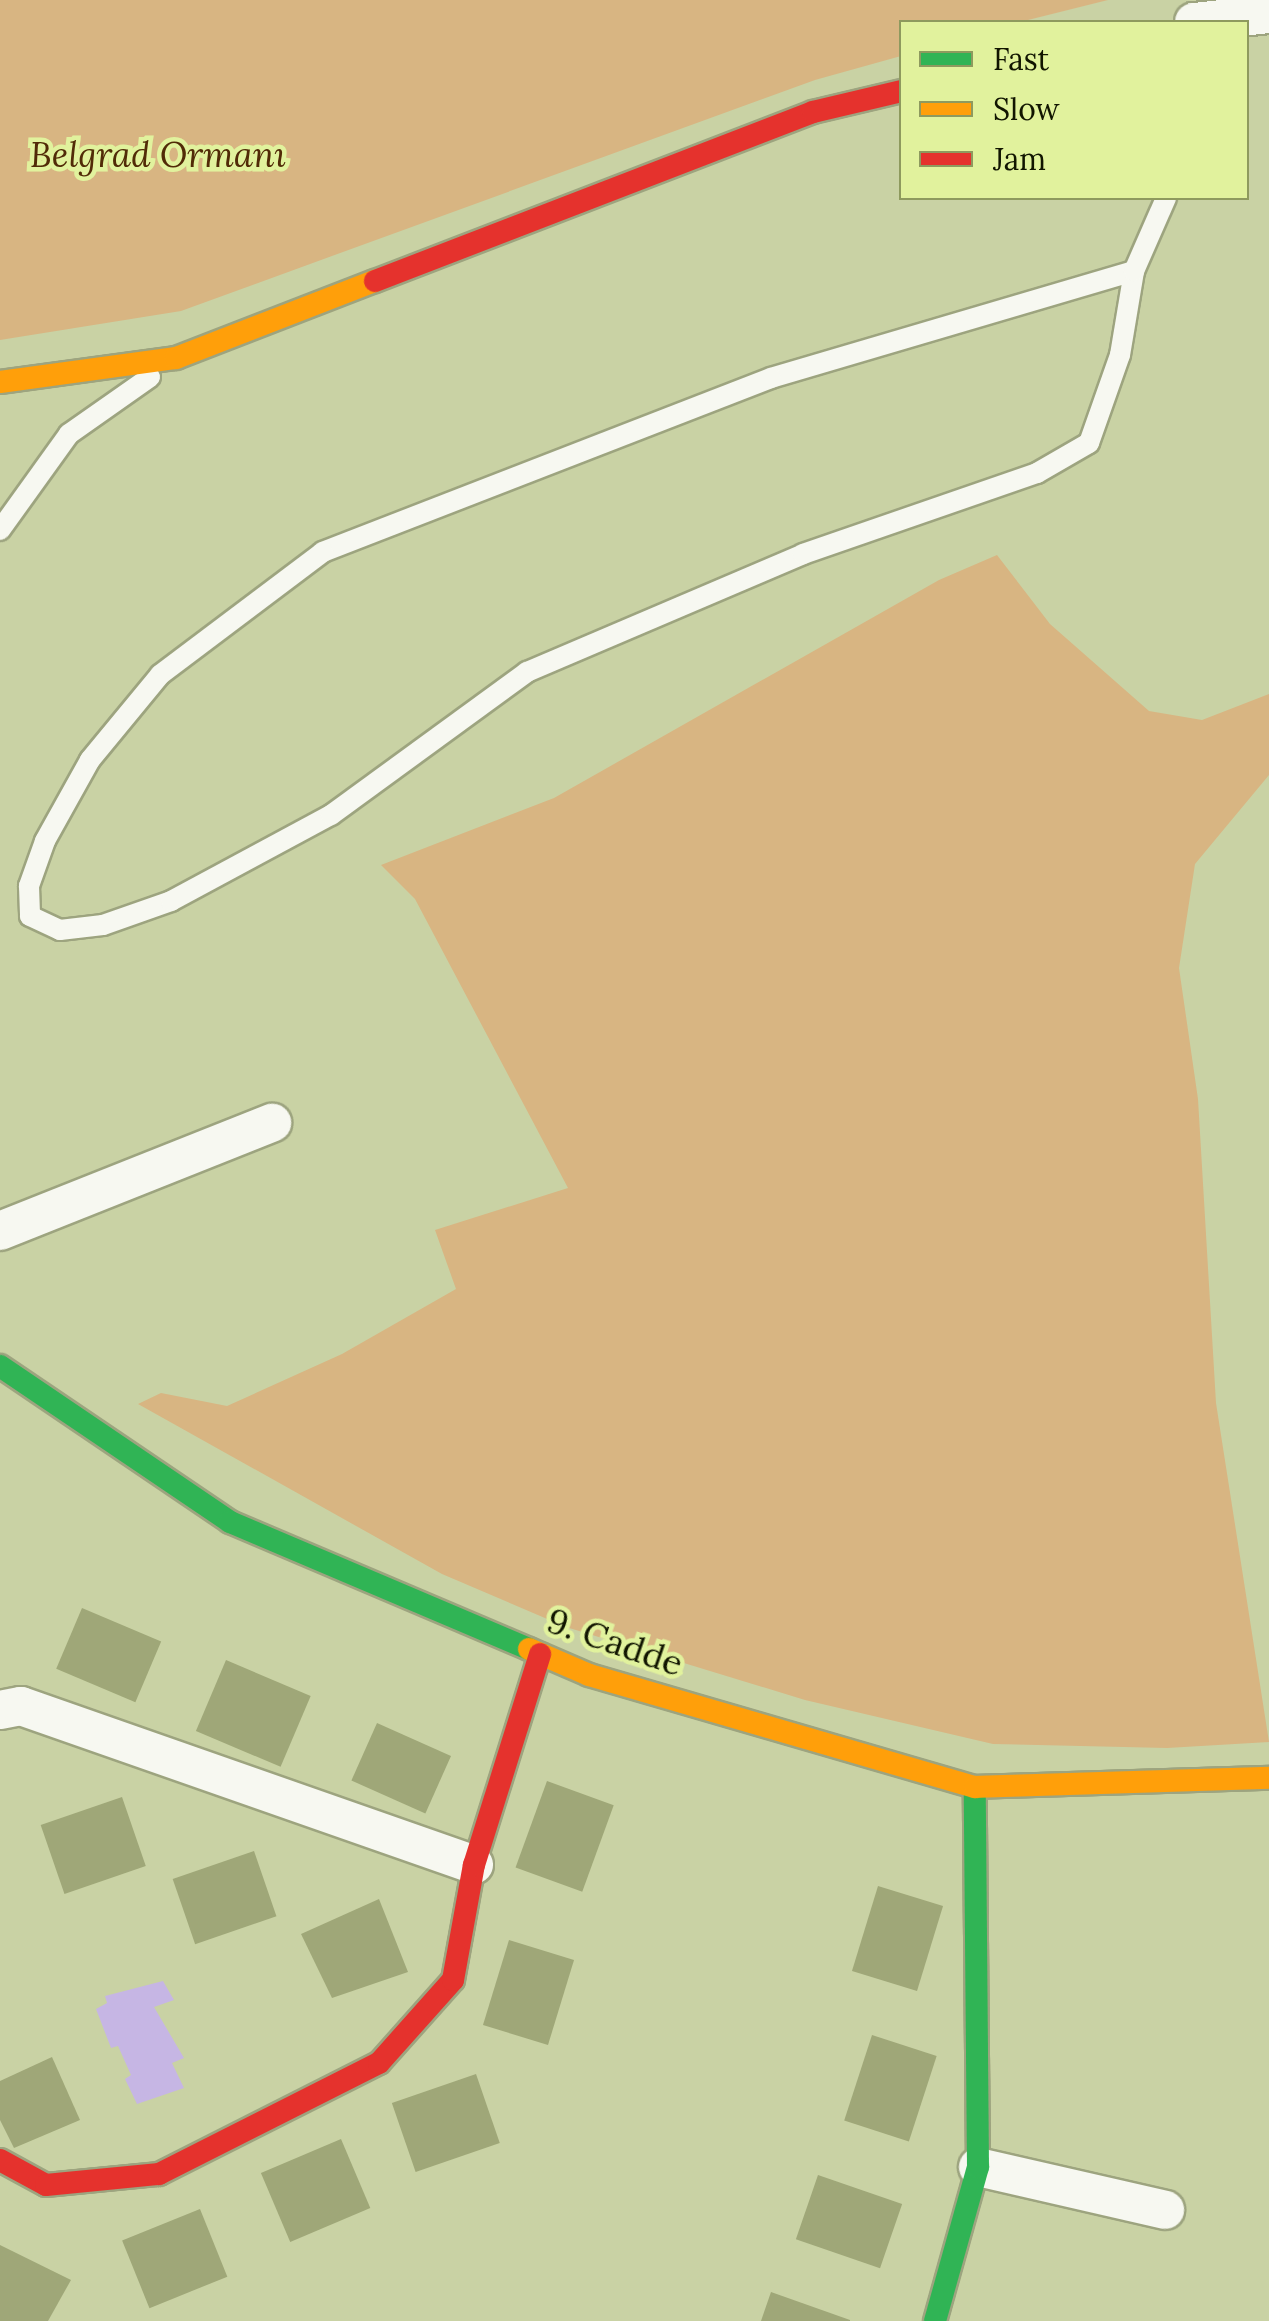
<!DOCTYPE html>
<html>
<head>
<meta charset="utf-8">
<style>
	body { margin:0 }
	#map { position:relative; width:1269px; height:2321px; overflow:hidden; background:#c9d2a4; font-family:Lora,serif }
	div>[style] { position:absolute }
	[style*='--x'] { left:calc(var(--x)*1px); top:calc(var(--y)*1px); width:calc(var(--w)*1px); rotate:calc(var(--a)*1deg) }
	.green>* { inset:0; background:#d8b582 }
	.water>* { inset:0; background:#c6b6e4 }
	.building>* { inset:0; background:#9fa778; transform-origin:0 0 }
	.roads { filter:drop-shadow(2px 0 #9da47f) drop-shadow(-2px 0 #9da47f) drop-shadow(0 2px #9da47f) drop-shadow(0 -2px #9da47f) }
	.lane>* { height:20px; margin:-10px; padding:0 10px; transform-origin:10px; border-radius:10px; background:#f7f8f1 }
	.street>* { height:38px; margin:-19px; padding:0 19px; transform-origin:19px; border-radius:19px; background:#f7f8f1 }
	.fast>* { height:22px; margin:-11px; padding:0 11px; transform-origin:11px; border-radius:11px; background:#30b455 }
	.slow>* { height:22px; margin:-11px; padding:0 11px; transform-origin:11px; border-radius:11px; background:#ff9f0a }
	.jam>* { height:22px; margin:-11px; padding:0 11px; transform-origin:11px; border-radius:11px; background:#e5322d }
	span { translate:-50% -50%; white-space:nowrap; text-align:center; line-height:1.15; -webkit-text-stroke:9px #e1f29d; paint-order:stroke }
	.park-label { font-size:35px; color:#512b07; font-style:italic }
	.street-label { font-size:35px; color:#111500 }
	.legend { position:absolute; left:899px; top:20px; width:350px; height:180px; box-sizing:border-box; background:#e1f29d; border:2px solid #8e9a5e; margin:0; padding:12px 18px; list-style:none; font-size:30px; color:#111500 }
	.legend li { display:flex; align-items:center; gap:20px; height:50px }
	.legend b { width:50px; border:2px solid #8e9a5e }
</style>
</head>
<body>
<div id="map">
	<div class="green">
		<i style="clip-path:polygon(0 0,1108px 0,1020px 22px,902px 22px,901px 56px,815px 80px,181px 311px,0 340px)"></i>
		<i style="clip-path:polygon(997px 555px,1050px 624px,1149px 711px,1202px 720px,1269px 694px,1269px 775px,1195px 864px,1179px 968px,1198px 1099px,1216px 1403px,1269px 1742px,1167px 1748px,993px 1744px,805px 1700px,566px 1627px,442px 1574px,138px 1404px,161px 1393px,227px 1406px,342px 1354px,456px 1289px,435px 1230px,568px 1188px,415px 899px,381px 865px,554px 798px,939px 580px)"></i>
	</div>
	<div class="water">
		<i style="clip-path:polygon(163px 1981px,174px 2000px,154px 2007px,184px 2058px,172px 2063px,184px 2088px,137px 2104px,125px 2079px,131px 2075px,118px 2046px,111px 2048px,96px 2009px,107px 2003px,105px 1996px)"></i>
	</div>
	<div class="building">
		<i style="left:82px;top:1608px;width:86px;height:66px;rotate:23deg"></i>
		<i style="left:226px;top:1660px;width:92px;height:77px;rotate:23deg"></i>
		<i style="left:377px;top:1723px;width:81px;height:63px;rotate:24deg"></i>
		<i style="left:547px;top:1781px;width:71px;height:92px;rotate:20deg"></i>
		<i style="left:122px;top:1797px;width:73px;height:86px;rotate:71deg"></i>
		<i style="left:254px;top:1851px;width:69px;height:86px;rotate:71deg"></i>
		<i style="left:878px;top:1886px;width:68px;height:89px;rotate:17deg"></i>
		<i style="clip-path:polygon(379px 1899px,408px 1972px,332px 1998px,301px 1934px)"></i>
		<i style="left:509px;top:1940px;width:68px;height:89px;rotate:17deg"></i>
		<i style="left:872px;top:2035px;width:68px;height:90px;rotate:18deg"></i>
		<i style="clip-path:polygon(52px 2057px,80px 2120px,14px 2148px,0 2120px,0 2081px)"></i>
		<i style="left:476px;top:2074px;width:73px;height:89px;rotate:71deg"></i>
		<i style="left:341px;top:2139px;width:75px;height:87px;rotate:67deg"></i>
		<i style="left:818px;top:2175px;width:89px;height:68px;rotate:19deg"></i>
		<i style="left:200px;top:2209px;width:73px;height:84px;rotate:68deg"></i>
		<i style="clip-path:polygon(0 2245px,71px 2280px,48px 2321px,0 2321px)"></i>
		<i style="clip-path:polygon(771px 2292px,850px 2320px,850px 2321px,761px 2321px)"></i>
	</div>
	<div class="roads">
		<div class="lane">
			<i style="--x:1134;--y:271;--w:378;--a:163.6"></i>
			<i style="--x:771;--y:378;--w:481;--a:158.8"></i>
			<i style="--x:323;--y:552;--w:204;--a:143"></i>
			<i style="--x:160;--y:675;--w:110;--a:129.5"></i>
			<i style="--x:90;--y:760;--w:93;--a:119.1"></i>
			<i style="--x:45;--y:841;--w:48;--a:109.6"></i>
			<i style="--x:29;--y:886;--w:30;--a:88"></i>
			<i style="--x:30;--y:916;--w:33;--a:25"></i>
			<i style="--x:60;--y:930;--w:43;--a:-6.6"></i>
			<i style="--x:103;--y:925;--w:72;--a:-19.4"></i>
			<i style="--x:171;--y:901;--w:182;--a:-28.3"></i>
			<i style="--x:331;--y:815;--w:243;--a:-36.1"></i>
			<i style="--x:527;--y:672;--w:300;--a:-23.1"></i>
			<i style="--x:803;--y:554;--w:248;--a:-19.1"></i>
			<i style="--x:1037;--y:473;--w:60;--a:-30"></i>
			<i style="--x:1089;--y:443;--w:93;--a:-70.6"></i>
			<i style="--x:1120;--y:355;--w:85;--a:-80.5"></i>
			<i style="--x:1134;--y:271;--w:80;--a:-66.3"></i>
			<i style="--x:0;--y:530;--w:118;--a:-54.3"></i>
			<i style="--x:69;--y:434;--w:99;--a:-35.1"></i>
		</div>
		<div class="street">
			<i style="--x:1194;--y:22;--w:75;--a:-6.1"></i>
			<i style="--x:0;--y:1231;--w:293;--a:-21.7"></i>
			<i style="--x:0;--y:1710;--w:21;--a:-11"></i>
			<i style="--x:21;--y:1706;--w:480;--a:19.3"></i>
			<i style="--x:978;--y:2167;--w:192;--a:12.9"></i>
		</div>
		<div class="fast">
			<i style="--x:0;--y:1366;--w:278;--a:34.1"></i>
			<i style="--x:230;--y:1522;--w:325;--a:23"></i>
			<i style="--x:935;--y:2321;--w:160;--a:-74.4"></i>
			<i style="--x:978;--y:2167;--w:380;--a:-90.5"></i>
		</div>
		<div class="slow">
			<i style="--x:0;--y:382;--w:178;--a:-7.8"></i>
			<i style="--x:176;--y:358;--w:213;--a:-21.2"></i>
			<i style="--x:529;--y:1649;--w:65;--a:23.4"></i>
			<i style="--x:589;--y:1675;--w:402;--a:16.2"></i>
			<i style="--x:975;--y:1787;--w:294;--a:-1.8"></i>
		</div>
		<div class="jam">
			<i style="--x:375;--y:281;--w:469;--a:-21.1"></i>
			<i style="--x:813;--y:112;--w:91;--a:-13.3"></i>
			<i style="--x:0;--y:2160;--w:52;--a:28.5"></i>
			<i style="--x:46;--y:2185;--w:114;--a:-5.6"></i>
			<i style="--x:159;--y:2174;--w:246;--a:-26.8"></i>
			<i style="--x:379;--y:2063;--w:111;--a:-48.3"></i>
			<i style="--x:453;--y:1980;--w:117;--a:-79.7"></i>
			<i style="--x:474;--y:1865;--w:221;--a:-72.6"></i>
		</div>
	</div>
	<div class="park-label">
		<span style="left:158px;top:155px">Belgrad Ormanı</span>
	</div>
	<div class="street-label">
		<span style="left:615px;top:1642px;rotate:19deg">9. Cadde</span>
	</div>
	<ul class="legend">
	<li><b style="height:12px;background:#30b455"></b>Fast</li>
	<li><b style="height:12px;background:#ff9f0a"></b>Slow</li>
	<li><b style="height:12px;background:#e5322d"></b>Jam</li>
	</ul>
</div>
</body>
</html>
